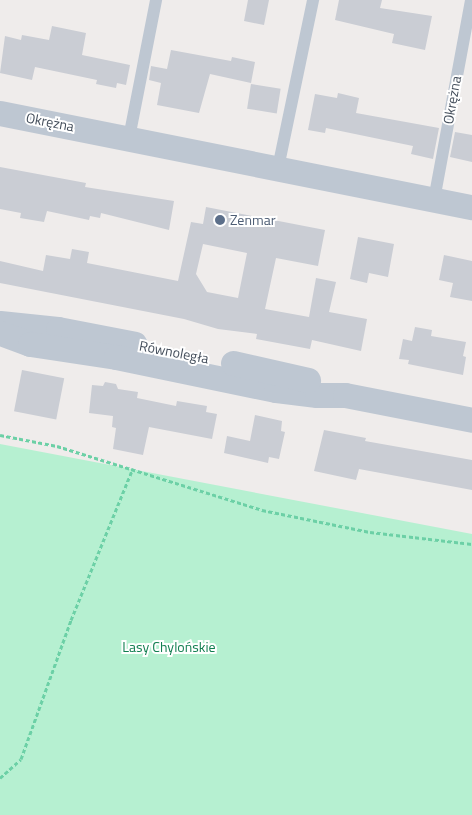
<!DOCTYPE html>
<html>
<head>
<meta charset="utf-8">
<style>
	body { margin:0 }
	#map { position:relative; width:472px; height:815px; overflow:hidden; background:#efeceb; font-family:"Titillium Web",sans-serif }
	div>[style] { position:absolute }
	[style*='--x'] { left:calc(var(--x)*1px); top:calc(var(--y)*1px); width:calc(var(--w)*1px); rotate:calc(var(--a)*1deg) }
	.green>* { inset:0; background:#b6f0d1 }
	.building>* { inset:0; background:#cacdd4; transform-origin:0 0 }
	.path>* { height:3px; margin-top:-1.5px; transform-origin:0; background:repeating-linear-gradient(90deg,#6cd0a6 0 4px,transparent 0 6.5px) }
	.lane>* { height:12px; margin:-6px; padding:0 6px; transform-origin:6px; border-radius:6px; background:#bec7d2 }
	.street>* { height:25px; margin:-12.5px; padding:0 12.5px; transform-origin:12.5px; border-radius:12.5px; background:#bec7d2 }
	.dots>* { width:14px; height:14px; translate:-50% -50%; box-sizing:border-box; border:2px solid #fff; border-radius:50% }
	span { translate:-50% -50%; white-space:nowrap; text-align:center; line-height:1.15; -webkit-text-stroke:4px #fff; paint-order:stroke }
	.street-label { font-size:14px; color:#434d5a }
	.service-label { font-size:14px; color:#4e5e75 }
	.left { translate:0 -50%; text-align:left }
	.park-label { font-size:14px; color:#117e50 }
</style>
</head>
<body>
<div id="map">
	<div class="green">
		<i style="clip-path:polygon(0 444px,472px 534px,472px 815px,0 815px)"></i>
	</div>
	<div class="building">
		<i style="clip-path:polygon(248px 0,269px 0,264px 25px,244px 21px)"></i>
		<i style="clip-path:polygon(339px 0,382px 0,380px 8px,432px 16px,425px 50px,392px 43px,394px 34px,335px 20px)"></i>
		<i style="clip-path:polygon(52px 26px,86px 33px,82px 55px,130px 65px,126px 85px,117px 83px,116px 88px,96px 84px,97px 80px,35px 67px,32px 80px,0 73px,5px 36px,21px 40px,22px 35px,49px 40px)"></i>
		<i style="clip-path:polygon(171px 50px,231px 61px,232px 57px,255px 62px,251px 83px,210px 74px,199px 113px,157px 105px,161px 83px,149px 80px,151px 66px,167px 69px)"></i>
		<i style="left:251px;top:84px;width:30px;height:25px;rotate:9deg"></i>
		<i style="clip-path:polygon(338px 93px,359px 98px,356px 113px,439px 128px,433px 159px,411px 154px,413px 146px,326px 128px,325px 133px,308px 130px,315px 94px,337px 98px)"></i>
		<i style="clip-path:polygon(455px 132px,472px 135px,472px 162px,450px 157px)"></i>
		<i style="clip-path:polygon(0 167px,86px 183px,85px 187px,174px 201px,169px 230px,101px 213px,100px 218px,90px 216px,89px 220px,47px 211px,44px 222px,20px 218px,21px 213px,0 209px)"></i>
		<i style="clip-path:polygon(evenodd,206px 207px,325px 230px,318px 266px,276px 258px,265px 309px,309px 317px,316px 278px,336px 282px,329px 312px,367px 319px,361px 351px,312px 340px,310px 349px,256px 339px,257px 334px,218px 329px,184px 319px,0 283px,0 261px,43px 271px,46px 255px,70px 259px,72px 249px,89px 252px,87px 263px,178px 281px,191px 222px,203px 224px,206px 207px,203px 244px,247px 253px,238px 298px,207px 292px,196px 274px,203px 244px)"></i>
		<i style="clip-path:polygon(358px 237px,394px 244px,388px 277px,369px 273px,367px 283px,350px 279px)"></i>
		<i style="clip-path:polygon(444px 255px,472px 261px,472px 301px,450px 297px,453px 283px,439px 280px)"></i>
		<i style="clip-path:polygon(415px 327px,432px 330px,431px 336px,466px 342px,463px 356px,466px 357px,463px 375px,408px 364px,409px 360px,399px 359px,403px 339px,412px 341px)"></i>
		<i style="left:22px;top:370px;width:43px;height:42px;rotate:11deg"></i>
		<i style="clip-path:polygon(105px 382px,116px 384px,118px 389px,138px 392px,137px 398px,176px 406px,177px 401px,207px 406px,206px 412px,217px 414px,212px 439px,149px 427px,143px 455px,113px 449px,116px 428px,112px 427px,113px 416px,89px 413px,92px 385px,103px 386px)"></i>
		<i style="clip-path:polygon(255px 415px,282px 421px,281px 431px,285px 432px,279px 459px,269px 457px,268px 463px,224px 453px,227px 436px,250px 441px)"></i>
		<i style="clip-path:polygon(324px 430px,366px 438px,365px 441px,472px 460px,472px 490px,359px 469px,356px 480px,314px 471px)"></i>
	</div>
	<div class="path">
		<i style="--x:0;--y:435;--w:58;--a:10.9"></i>
		<i style="--x:57;--y:446;--w:215;--a:17.3"></i>
		<i style="--x:262;--y:510;--w:110;--a:11.5"></i>
		<i style="--x:370;--y:532;--w:103;--a:6.7"></i>
		<i style="--x:0;--y:778;--w:28;--a:-42"></i>
		<i style="--x:21;--y:759;--w:148;--a:-70.2"></i>
		<i style="--x:71;--y:620;--w:164;--a:-67.8"></i>
	</div>
	<div class="lane">
		<i style="--x:129;--y:138;--w:141;--a:-78.9"></i>
		<i style="--x:278;--y:168;--w:172;--a:-78.2"></i>
		<i style="--x:434;--y:200;--w:203;--a:-79.5"></i>
	</div>
	<div class="street">
		<i style="--x:0;--y:113;--w:481;--a:11.3"></i>
		<i style="--x:0;--y:323;--w:58;--a:5.9"></i>
		<i style="--x:58;--y:329;--w:78;--a:11"></i>
		<i style="--x:0;--y:333;--w:32;--a:20"></i>
		<i style="--x:30;--y:344;--w:87;--a:8.6"></i>
		<i style="--x:116;--y:357;--w:163;--a:11.7"></i>
		<i style="--x:276;--y:390;--w:41;--a:7"></i>
		<i style="--x:317;--y:395;--w:28;--a:0"></i>
		<i style="--x:345;--y:395;--w:129;--a:11.1"></i>
		<i style="--x:233;--y:363;--w:77;--a:12.8"></i>
	</div>
	<div class="dots">
		<i style="left:220px;top:220px;background:#5c6f8a"></i>
	</div>
	<div class="street-label">
		<span style="left:452px;top:100px;rotate:-80deg">Okrężna</span>
		<span style="left:50px;top:122px;rotate:11deg">Okrężna</span>
		<span style="left:174px;top:352px;rotate:11deg">Równoległa</span>
	</div>
	<div class="service-label">
		<span class="left" style="left:230px;top:220px">Zenmar</span>
	</div>
	<div class="park-label">
		<span style="left:169px;top:647px">Lasy Chylońskie</span>
	</div>
</div>
</body>
</html>
